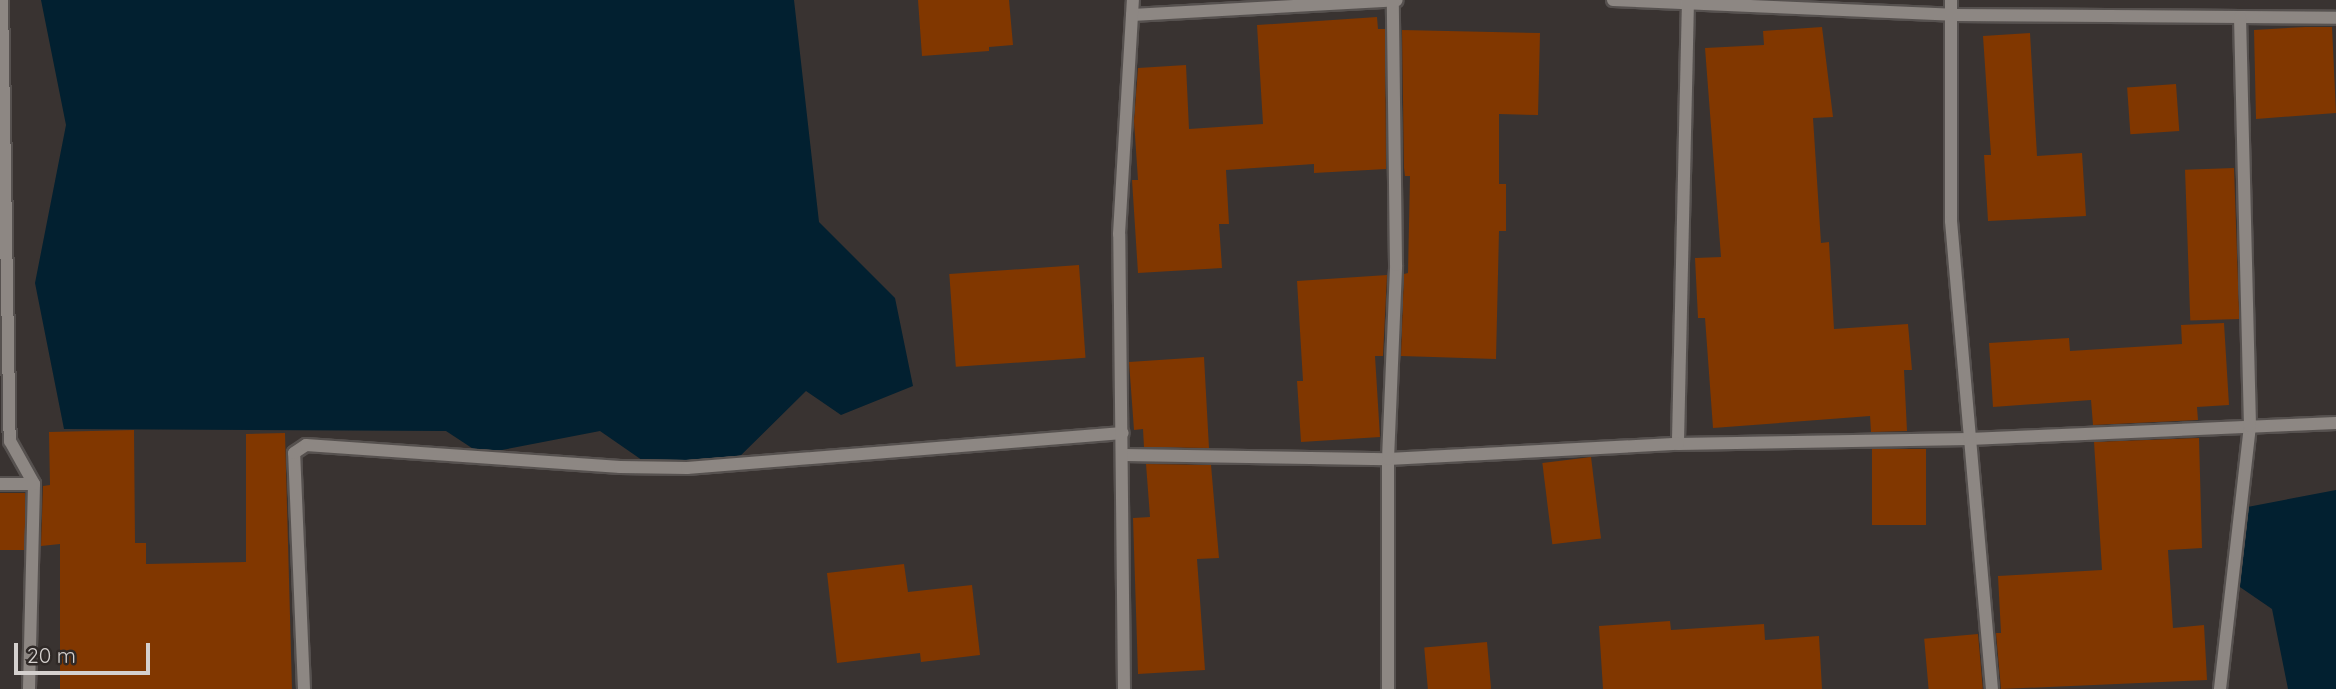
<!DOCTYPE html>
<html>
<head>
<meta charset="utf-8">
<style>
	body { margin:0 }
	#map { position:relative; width:2336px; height:689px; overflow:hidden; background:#393331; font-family:Quicksand,sans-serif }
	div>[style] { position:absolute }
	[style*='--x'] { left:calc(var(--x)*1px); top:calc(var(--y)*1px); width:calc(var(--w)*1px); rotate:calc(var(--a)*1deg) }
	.water>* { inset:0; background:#022030 }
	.building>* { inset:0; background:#813700; transform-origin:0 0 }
	.roads { filter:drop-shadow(2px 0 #56514f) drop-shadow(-2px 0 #56514f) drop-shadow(0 2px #56514f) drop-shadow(0 -2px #56514f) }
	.minor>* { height:12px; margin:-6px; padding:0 6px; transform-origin:6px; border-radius:6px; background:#8d8783 }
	span { translate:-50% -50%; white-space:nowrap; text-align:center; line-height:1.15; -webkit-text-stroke:6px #2f2927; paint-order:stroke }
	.scale { position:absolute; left:14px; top:643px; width:136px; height:32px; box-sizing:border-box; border:4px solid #d4d0ce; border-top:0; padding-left:9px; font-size:21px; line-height:24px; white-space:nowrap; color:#d4d0ce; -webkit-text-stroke:5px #2f2927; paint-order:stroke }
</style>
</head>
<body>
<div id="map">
	<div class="water">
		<i style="clip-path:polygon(41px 0,794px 0,819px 222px,895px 298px,913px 386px,841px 415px,806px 391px,729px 467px,652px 467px,600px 431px,481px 454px,446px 431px,64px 429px,35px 283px,66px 125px)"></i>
		<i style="clip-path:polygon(2336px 490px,2336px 689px,2288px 689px,2272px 609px,2237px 585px,2237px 509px)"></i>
	</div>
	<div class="building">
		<i style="clip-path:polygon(918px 0,1009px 0,1013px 45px,989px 47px,989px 51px,922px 56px)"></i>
		<i style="clip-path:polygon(1377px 17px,1378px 29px,1385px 29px,1386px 169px,1314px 173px,1314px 164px,1226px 170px,1229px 224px,1219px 224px,1222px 268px,1138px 273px,1132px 180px,1138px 180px,1134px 121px,1138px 68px,1186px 65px,1189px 129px,1263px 124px,1257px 25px)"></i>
		<i style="clip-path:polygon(1822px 27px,1833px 117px,1813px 118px,1821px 243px,1829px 242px,1834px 329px,1908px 324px,1912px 370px,1904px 370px,1907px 431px,1871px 432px,1870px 416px,1713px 428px,1705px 318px,1698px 318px,1695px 258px,1721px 257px,1705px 48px,1764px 45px,1763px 31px)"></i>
		<i style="clip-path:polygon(2305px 27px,2332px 27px,2336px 113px,2256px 119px,2254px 30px)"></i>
		<i style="clip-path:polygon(1402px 30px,1540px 33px,1538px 115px,1499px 114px,1499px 184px,1506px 184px,1506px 231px,1499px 231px,1496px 359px,1401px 356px,1404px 274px,1408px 273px,1410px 176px,1405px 176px,1404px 168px)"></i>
		<i style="clip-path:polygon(2030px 33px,2037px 156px,2082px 153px,2086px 216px,1988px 221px,1984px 155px,1991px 155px,1983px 36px)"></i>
		<i style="left:2176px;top:84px;width:47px;height:49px;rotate:86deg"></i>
		<i style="left:2234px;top:168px;width:151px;height:49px;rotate:88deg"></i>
		<i style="left:1079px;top:265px;width:93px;height:130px;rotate:86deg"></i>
		<i style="clip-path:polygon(1387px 275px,1383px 356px,1375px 356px,1380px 437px,1301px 442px,1297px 381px,1303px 381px,1297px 281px)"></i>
		<i style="clip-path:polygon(2224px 323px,2229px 405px,2197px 407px,2198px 420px,2093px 425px,2091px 400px,1993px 407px,1989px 343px,2069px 338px,2070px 351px,2182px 344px,2181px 325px)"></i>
		<i style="clip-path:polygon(1204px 357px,1209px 448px,1144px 447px,1143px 429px,1134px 430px,1129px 362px)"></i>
		<i style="clip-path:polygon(134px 430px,135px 543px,146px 543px,146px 564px,246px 562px,246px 434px,285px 433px,292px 689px,60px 689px,60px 544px,41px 546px,43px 486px,50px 485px,49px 432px)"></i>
		<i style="clip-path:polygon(2199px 438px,2202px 548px,2168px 550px,2173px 628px,2204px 625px,2207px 680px,2001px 689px,1996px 633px,2001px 633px,1998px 576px,2102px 570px,2094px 442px)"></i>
		<i style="left:1872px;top:449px;width:54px;height:76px"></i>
		<i style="left:1591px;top:457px;width:82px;height:49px;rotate:83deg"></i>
		<i style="clip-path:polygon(1146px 464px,1211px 465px,1219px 558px,1197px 559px,1205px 670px,1138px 674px,1133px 518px,1150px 517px)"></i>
		<i style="left:0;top:493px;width:25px;height:57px"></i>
		<i style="clip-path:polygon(904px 564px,908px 592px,972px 585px,980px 655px,921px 662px,920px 653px,837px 663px,827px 573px)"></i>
		<i style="clip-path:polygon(1670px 621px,1671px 630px,1764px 624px,1765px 640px,1819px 636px,1822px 689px,1603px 689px,1599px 626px)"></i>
		<i style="left:1978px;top:634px;width:55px;height:54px;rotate:85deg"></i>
		<i style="left:1487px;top:642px;width:47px;height:63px;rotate:85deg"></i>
	</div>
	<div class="roads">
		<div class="minor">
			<i style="--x:2;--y:0;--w:441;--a:89"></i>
			<i style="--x:10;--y:441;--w:49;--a:60.8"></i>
			<i style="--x:34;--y:484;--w:205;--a:91.4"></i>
			<i style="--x:1613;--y:0;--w:340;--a:2.5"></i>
			<i style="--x:1953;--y:15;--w:383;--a:0.4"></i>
			<i style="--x:1688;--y:0;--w:444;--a:91.3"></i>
			<i style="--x:1678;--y:444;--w:291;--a:-1"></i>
			<i style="--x:1969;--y:439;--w:367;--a:-2.5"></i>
			<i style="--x:1951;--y:0;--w:221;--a:90"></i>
			<i style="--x:1951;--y:221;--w:470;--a:85"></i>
			<i style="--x:1132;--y:15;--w:265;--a:-3.2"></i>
			<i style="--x:1124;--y:455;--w:264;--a:0.9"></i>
			<i style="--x:1388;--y:459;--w:290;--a:-3"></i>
			<i style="--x:0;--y:484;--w:34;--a:0"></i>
			<i style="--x:304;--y:689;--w:236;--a:-92.4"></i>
			<i style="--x:294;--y:453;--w:14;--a:-34"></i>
			<i style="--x:306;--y:445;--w:315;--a:4"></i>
			<i style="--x:620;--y:467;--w:67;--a:0.9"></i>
			<i style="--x:687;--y:468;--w:437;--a:-4.6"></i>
			<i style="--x:1124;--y:689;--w:455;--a:-90.6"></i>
			<i style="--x:1119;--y:234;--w:234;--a:-86.6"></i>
			<i style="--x:1388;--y:689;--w:230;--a:-90"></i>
			<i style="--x:1388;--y:459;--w:194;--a:-87.6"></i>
			<i style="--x:1396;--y:265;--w:264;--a:-90.7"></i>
			<i style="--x:2220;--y:689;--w:265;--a:-83.5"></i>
			<i style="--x:2250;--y:426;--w:409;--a:-91.4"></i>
		</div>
	</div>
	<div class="scale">20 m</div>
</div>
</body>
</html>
